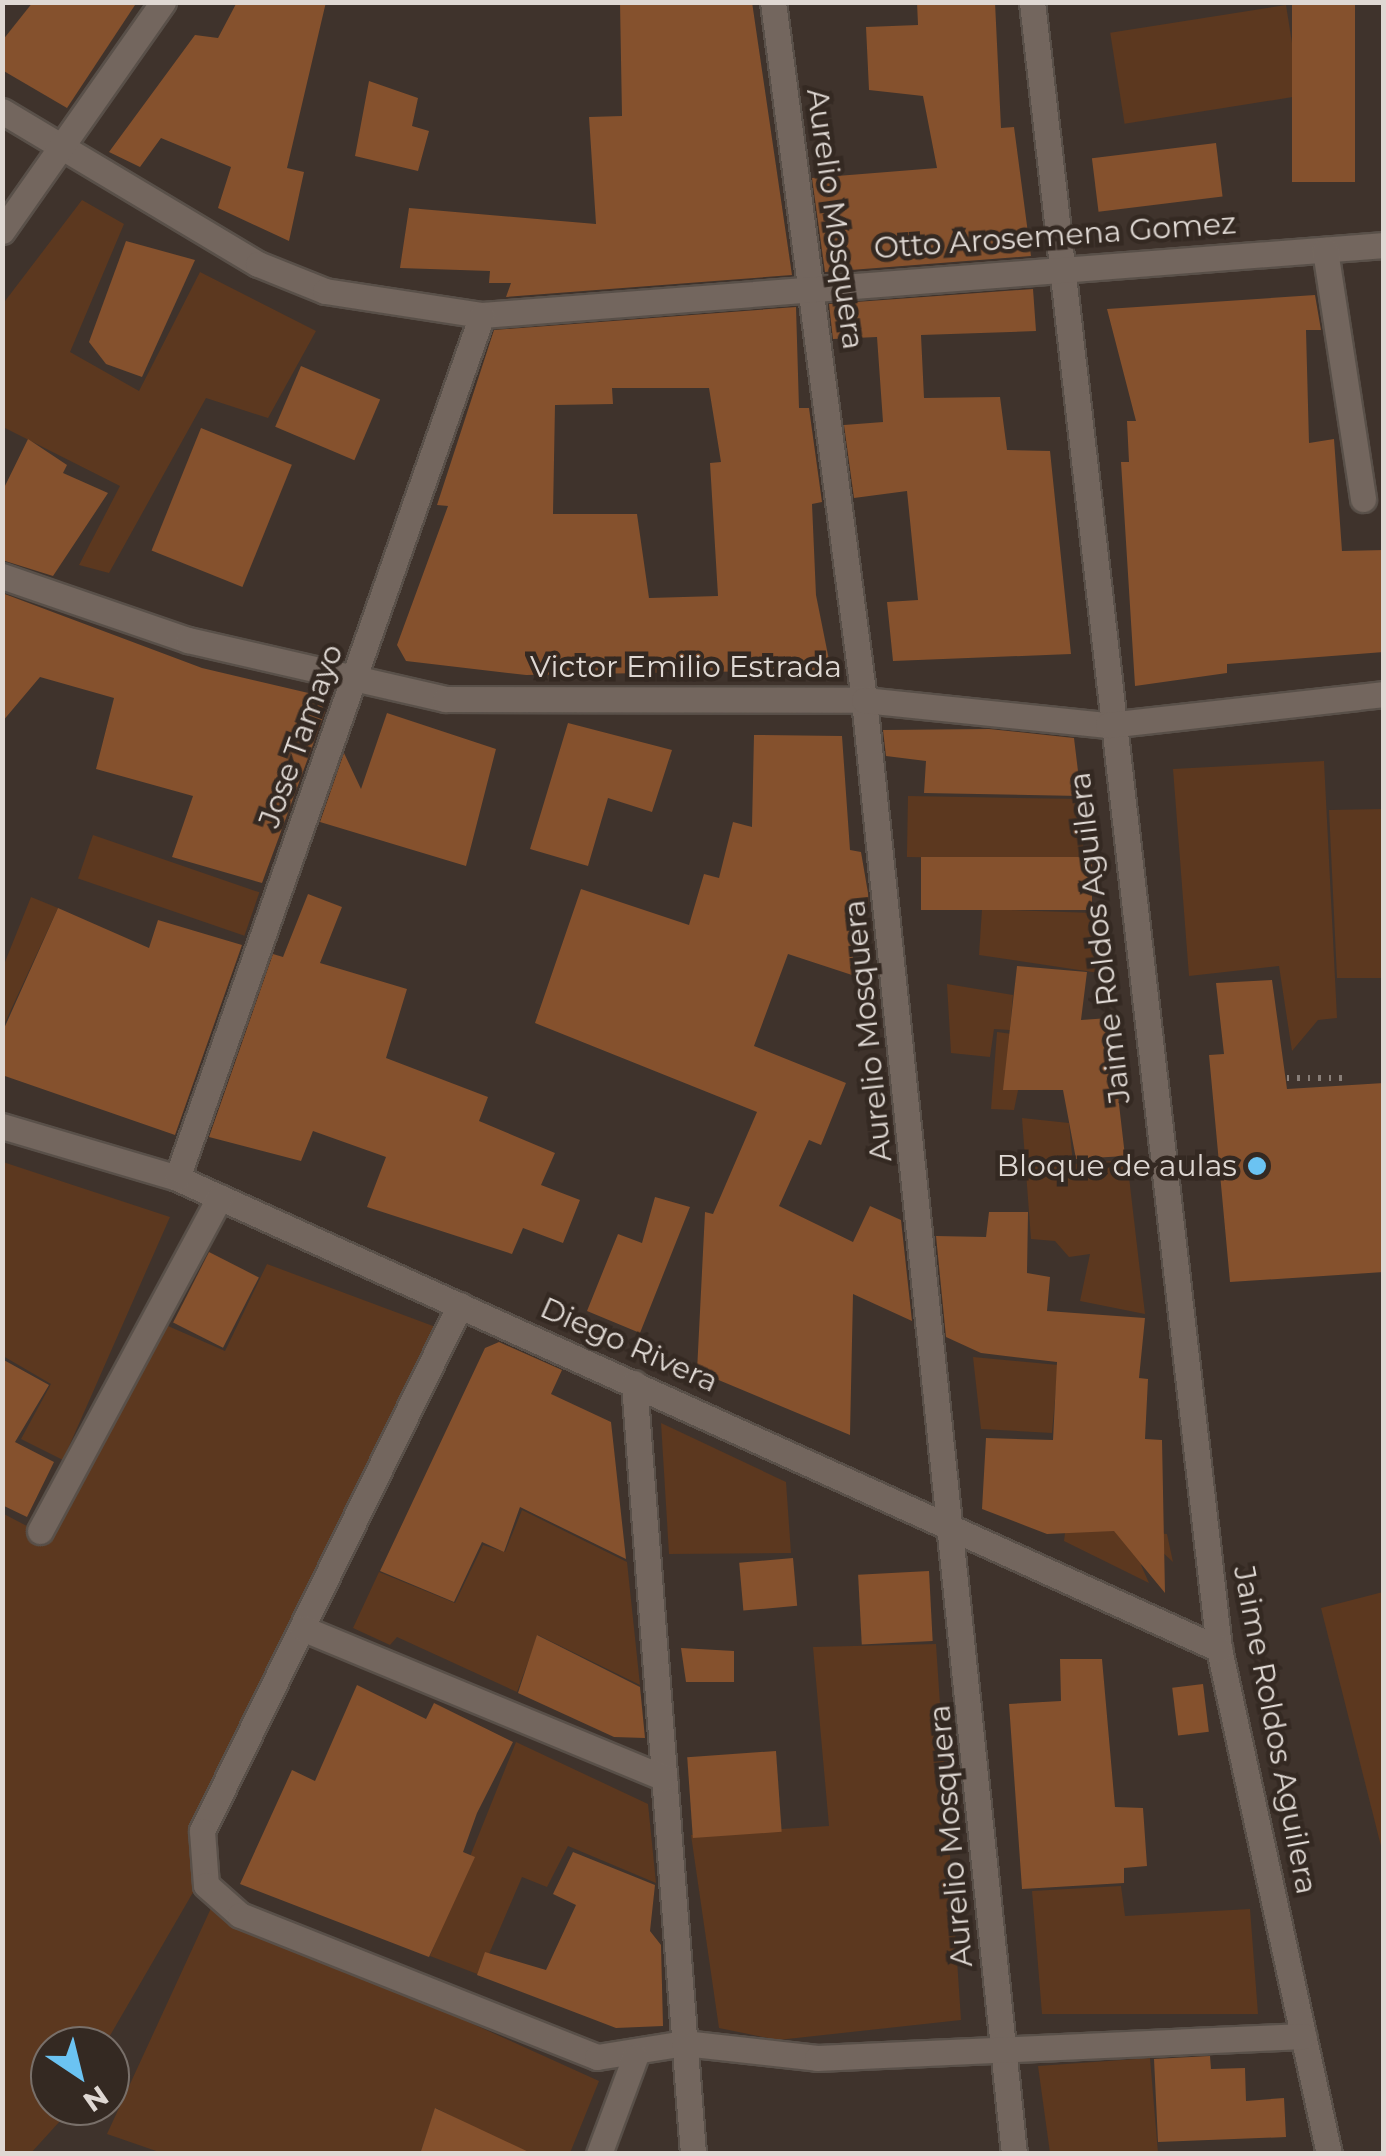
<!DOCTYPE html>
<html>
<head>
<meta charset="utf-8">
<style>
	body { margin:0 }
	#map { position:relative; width:1386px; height:2156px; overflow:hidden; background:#3f332c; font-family:Montserrat,sans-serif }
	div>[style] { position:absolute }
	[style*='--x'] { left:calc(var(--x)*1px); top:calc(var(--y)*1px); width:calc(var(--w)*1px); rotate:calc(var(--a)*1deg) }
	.green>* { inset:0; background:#5c381f; transform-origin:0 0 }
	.building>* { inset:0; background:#85512d; transform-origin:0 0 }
	.path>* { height:6px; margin-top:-3px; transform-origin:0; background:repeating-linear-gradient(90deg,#897f79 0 2.5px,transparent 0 10.5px) }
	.roads { filter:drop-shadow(2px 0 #595049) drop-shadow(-2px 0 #595049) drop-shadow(0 2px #595049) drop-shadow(0 -2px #595049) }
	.street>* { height:25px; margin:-12.5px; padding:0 12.5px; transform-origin:12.5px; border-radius:12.5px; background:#73665e }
	.dots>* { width:28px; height:28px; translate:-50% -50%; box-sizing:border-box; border:5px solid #342922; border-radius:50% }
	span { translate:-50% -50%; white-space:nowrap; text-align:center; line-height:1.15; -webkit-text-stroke:9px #342922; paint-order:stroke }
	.street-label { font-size:30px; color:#dfd8d3 }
	.poi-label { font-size:30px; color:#dfd8d3 }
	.right { translate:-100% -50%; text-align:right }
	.frame { position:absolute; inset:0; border:5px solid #dfd8d3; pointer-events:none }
	.north { position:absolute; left:30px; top:2026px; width:100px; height:100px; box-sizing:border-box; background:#342922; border:2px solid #786f69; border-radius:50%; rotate:145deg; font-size:28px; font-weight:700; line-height:40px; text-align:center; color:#dfd8d3 }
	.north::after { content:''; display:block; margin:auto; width:35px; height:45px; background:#6bc3f2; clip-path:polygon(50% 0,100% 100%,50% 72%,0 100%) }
</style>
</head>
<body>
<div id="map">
	<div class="green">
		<i style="left:1286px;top:5px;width:92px;height:178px;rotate:81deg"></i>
		<i style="clip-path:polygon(82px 200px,124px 224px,70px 352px,139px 391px,200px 272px,316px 331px,268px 418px,206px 398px,109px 573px,79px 565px,120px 486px,3px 427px,2px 305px)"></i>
		<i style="clip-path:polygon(1324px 761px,1337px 1018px,1318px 1020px,1292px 1051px,1279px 966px,1189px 976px,1173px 769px)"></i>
		<i style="left:908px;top:796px;width:176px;height:61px;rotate:1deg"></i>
		<i style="clip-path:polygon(1383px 809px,1383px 978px,1337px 978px,1329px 810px)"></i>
		<i style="left:93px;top:835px;width:176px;height:46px;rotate:19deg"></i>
		<i style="clip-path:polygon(31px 897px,58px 908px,3px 1027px,3px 967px)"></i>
		<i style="clip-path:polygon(982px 909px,1093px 913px,1099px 973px,979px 955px)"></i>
		<i style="clip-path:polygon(947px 984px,1013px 995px,1010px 1030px,994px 1029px,990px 1057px,951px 1053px)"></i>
		<i style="clip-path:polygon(997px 1032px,1029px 1036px,1014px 1110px,991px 1109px)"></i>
		<i style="clip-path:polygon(1022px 1118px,1069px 1123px,1073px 1164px,1127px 1160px,1145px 1314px,1080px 1301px,1090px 1254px,1069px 1257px,1055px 1241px,1031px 1239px)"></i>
		<i style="clip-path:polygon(3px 1162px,170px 1217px,63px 1460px,21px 1439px,51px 1384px,3px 1356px)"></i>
		<i style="clip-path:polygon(267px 1264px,441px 1329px,196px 1835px,199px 1882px,104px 2046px,50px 2046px,50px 2106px,70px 2106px,61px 2120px,30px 2154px,2px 2153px,2px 1513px,46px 1536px,168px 1326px,225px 1351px)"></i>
		<i style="clip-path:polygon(973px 1357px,1058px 1365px,1052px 1433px,981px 1429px)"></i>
		<i style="clip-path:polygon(661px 1423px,786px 1482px,791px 1553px,669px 1554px)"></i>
		<i style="clip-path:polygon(1070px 1493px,1102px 1530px,1167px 1534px,1173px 1562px,1159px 1549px,1141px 1565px,1149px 1583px,1064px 1541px)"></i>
		<i style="clip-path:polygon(522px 1510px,627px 1562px,640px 1685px,538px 1635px,517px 1692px,397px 1637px,390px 1645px,353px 1628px,379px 1572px,455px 1603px,483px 1545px,505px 1552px)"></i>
		<i style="clip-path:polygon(1383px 1592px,1384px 1592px,1383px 1854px,1321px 1608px)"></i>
		<i style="clip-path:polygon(936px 1644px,961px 2020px,778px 2040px,719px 2028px,691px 1835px,829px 1826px,813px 1647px)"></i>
		<i style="clip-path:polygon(516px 1742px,648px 1804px,656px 1883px,568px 1846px,547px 1887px,522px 1877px,480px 1975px,430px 1956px)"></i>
		<i style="clip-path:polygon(1121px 1886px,1125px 1916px,1250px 1909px,1258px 2014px,1042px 2014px,1032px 1891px)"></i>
		<i style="clip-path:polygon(212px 1906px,599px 2081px,570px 2153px,524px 2153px,436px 2108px,420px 2153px,162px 2153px,107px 2134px)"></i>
		<i style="clip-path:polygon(1150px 2058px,1158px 2153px,1050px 2153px,1038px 2066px)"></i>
	</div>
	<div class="building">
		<i style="clip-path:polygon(33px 2px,137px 2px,67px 108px,2px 70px,2px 41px)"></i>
		<i style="clip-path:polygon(237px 2px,326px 2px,287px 168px,304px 172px,289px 241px,218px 208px,231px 167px,161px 138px,140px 167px,109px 152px,195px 35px,218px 38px)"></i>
		<i style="clip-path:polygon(620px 2px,752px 2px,792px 275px,506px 297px,511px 283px,489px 283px,490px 271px,400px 268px,409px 208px,596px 224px,589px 117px,622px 116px)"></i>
		<i style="clip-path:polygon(917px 2px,995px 2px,1001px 128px,1014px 127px,1031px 256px,825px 272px,812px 178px,937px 168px,923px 96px,869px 90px,866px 27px,918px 25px)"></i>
		<i style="left:1292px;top:2px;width:63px;height:180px"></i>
		<i style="clip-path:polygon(369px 81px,418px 98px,412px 126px,429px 131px,418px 171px,355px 156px)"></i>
		<i style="left:1216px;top:143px;width:54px;height:125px;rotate:83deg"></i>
		<i style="clip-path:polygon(126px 241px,195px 260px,142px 377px,106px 364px,89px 342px)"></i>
		<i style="clip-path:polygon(1033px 289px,1036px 331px,921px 335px,924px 398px,1000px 397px,1007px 450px,1050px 451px,1071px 654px,893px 661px,887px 602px,918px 600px,907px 491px,854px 498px,844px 425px,883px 422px,877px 337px,833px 339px,829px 304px)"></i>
		<i style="clip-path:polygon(1315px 295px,1321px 330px,1306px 330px,1309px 443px,1334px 439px,1342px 551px,1384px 550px,1384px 652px,1227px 664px,1227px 673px,1135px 686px,1121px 462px,1129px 462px,1127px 421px,1136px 421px,1107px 309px)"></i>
		<i style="clip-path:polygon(evenodd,796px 307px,799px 408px,809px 408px,822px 502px,812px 504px,816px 595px,831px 670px,526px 675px,406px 661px,397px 645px,448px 506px,437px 505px,494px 330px,796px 307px,612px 388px,709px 388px,721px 462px,710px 463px,718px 596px,649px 598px,637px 514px,553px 514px,555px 405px,613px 404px,612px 388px)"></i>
		<i style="left:301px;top:366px;width:86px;height:66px;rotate:23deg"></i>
		<i style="left:201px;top:428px;width:98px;height:132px;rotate:22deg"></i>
		<i style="clip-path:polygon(28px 439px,67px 465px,63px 473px,108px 493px,53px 576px,2px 560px,2px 492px)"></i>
		<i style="clip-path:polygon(2px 593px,202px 668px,317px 695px,325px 712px,262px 883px,172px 857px,193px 796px,96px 769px,114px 698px,40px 677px,2px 722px)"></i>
		<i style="clip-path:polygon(387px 713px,496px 749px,466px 866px,320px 822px,344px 753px,361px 789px)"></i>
		<i style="clip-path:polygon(568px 723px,672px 750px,652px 812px,608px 798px,588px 866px,530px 849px)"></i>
		<i style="clip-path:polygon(989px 729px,1074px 738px,1081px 796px,924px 793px,926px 761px,886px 756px,883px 730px)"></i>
		<i style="clip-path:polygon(754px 735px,842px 736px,850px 850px,861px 852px,868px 893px,869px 911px,855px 911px,852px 975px,788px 954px,754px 1046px,846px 1083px,821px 1145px,809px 1140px,779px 1206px,853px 1242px,870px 1206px,901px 1220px,912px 1321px,853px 1294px,850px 1435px,697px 1371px,705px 1212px,713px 1214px,757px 1112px,535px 1023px,581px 889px,689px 925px,704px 874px,719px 878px,733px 822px,752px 827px)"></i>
		<i style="left:921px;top:857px;width:171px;height:53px"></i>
		<i style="clip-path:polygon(308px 894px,342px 907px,320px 963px,407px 989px,386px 1058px,488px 1097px,479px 1121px,555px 1153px,541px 1185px,580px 1200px,563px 1243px,523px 1228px,512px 1254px,367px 1207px,386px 1157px,313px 1131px,301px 1161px,209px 1137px,273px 954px,283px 957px)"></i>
		<i style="clip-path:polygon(58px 908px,149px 948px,158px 920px,242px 945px,175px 1135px,2px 1075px,2px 1033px)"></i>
		<i style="clip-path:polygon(1017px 966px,1087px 972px,1081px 1020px,1109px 1018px,1125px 1156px,1076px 1159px,1063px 1090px,1003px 1090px)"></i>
		<i style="clip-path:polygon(1272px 980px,1287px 1089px,1384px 1083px,1384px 1272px,1230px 1282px,1209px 1055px,1224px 1054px,1216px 983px)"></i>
		<i style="clip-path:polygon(655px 1197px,690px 1207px,640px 1333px,587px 1311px,618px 1234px,642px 1243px)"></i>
		<i style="clip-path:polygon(989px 1212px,1028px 1212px,1027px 1273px,1050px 1277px,1047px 1311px,1145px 1318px,1139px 1378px,1148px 1379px,1145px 1439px,1162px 1440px,1165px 1593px,1114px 1531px,1047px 1534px,982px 1509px,986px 1438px,1053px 1440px,1057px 1362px,981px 1353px,946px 1337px,936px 1236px,986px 1237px)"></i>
		<i style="left:209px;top:1252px;width:56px;height:79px;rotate:27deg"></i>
		<i style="clip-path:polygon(499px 1342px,562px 1370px,551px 1394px,611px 1422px,626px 1559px,520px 1507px,504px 1552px,482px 1542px,454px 1602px,380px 1571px,485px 1348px)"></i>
		<i style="clip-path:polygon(2px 1359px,49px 1385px,15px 1442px,54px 1462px,27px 1517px,2px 1505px)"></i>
		<i style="left:793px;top:1558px;width:48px;height:54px;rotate:85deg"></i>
		<i style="left:929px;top:1571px;width:70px;height:71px;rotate:87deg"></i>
		<i style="clip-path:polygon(537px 1635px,640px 1687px,645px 1738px,614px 1737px,518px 1693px)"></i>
		<i style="clip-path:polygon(681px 1648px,734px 1651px,734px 1682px,686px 1682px)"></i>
		<i style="clip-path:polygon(1060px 1659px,1102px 1659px,1115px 1807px,1143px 1808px,1147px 1866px,1124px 1868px,1124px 1883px,1022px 1889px,1009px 1704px,1061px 1701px)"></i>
		<i style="left:1203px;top:1684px;width:48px;height:31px;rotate:83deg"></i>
		<i style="clip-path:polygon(357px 1685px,426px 1719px,434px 1703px,513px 1742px,477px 1813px,463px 1852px,475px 1857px,429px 1957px,240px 1884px,292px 1770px,315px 1781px)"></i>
		<i style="left:776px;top:1751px;width:81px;height:89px;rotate:86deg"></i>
		<i style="clip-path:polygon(573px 1852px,655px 1885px,650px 1931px,661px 1945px,663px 2026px,616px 2028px,477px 1975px,485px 1952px,546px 1970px,576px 1905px,553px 1894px)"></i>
		<i style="clip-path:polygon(1210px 2056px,1211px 2069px,1245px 2068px,1246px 2101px,1284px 2098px,1286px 2137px,1158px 2142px,1154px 2059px)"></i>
		<i style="clip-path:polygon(435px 2108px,533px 2154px,420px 2154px)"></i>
	</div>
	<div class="path">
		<i style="--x:1287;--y:1078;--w:59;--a:0"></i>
	</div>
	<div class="roads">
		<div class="street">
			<i style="--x:773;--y:2;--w:704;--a:82.57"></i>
			<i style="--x:864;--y:700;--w:1462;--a:84.11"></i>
			<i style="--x:1032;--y:2;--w:1658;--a:83.52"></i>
			<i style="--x:1219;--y:1649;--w:517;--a:77.71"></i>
			<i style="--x:2;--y:111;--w:298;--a:30.9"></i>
			<i style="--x:258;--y:264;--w:72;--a:21.9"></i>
			<i style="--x:325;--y:291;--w:159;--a:8.7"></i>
			<i style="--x:482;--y:315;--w:905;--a:-4.44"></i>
			<i style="--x:2;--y:231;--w:280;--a:-54.9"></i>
			<i style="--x:1325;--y:250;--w:252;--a:81.3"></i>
			<i style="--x:2;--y:576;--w:197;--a:19"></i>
			<i style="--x:188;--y:640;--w:264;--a:12.9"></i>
			<i style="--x:445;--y:699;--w:419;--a:0.1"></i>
			<i style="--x:864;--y:700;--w:245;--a:5.9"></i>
			<i style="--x:1108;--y:725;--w:278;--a:-6.4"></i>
			<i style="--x:2;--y:1126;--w:183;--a:16.5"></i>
			<i style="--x:177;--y:1178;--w:1144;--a:24.32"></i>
			<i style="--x:177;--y:1178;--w:915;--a:-70.54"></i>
			<i style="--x:460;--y:1305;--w:586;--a:116.13"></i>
			<i style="--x:202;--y:1831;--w:54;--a:85.8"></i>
			<i style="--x:206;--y:1885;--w:45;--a:41.4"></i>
			<i style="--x:240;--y:1915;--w:384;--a:21.7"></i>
			<i style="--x:597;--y:2057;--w:88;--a:-9.1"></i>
			<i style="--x:684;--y:2043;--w:134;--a:6.4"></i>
			<i style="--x:817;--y:2058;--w:487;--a:-2.6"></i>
			<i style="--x:634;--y:1383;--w:773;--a:85.62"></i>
			<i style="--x:40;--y:1531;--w:379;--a:-61.7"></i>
			<i style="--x:302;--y:1628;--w:392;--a:22.5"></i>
			<i style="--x:599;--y:2154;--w:103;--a:-69.6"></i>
		</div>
	</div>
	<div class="dots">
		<i style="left:1257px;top:1166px;background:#6bc3f2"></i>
	</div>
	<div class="street-label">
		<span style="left:835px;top:219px;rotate:82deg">Aurelio Mosquera</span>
		<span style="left:1055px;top:236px;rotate:-4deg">Otto Arosemena Gomez</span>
		<span style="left:686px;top:667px">Victor Emilio Estrada</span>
		<span style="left:301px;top:736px;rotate:-70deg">Jose Tamayo</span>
		<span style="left:1100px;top:938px;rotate:-97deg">Jaime Roldos Aguilera</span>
		<span style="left:868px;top:1031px;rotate:-96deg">Aurelio Mosquera</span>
		<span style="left:629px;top:1345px;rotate:24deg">Diego Rivera</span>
		<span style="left:1275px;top:1730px;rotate:79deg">Jaime Roldos Aguilera</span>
		<span style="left:951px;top:1836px;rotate:-95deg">Aurelio Mosquera</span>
	</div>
	<div class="poi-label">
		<span class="right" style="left:1237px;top:1166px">Bloque de aulas</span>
	</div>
	<div class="frame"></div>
	<div class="north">N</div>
</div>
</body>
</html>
